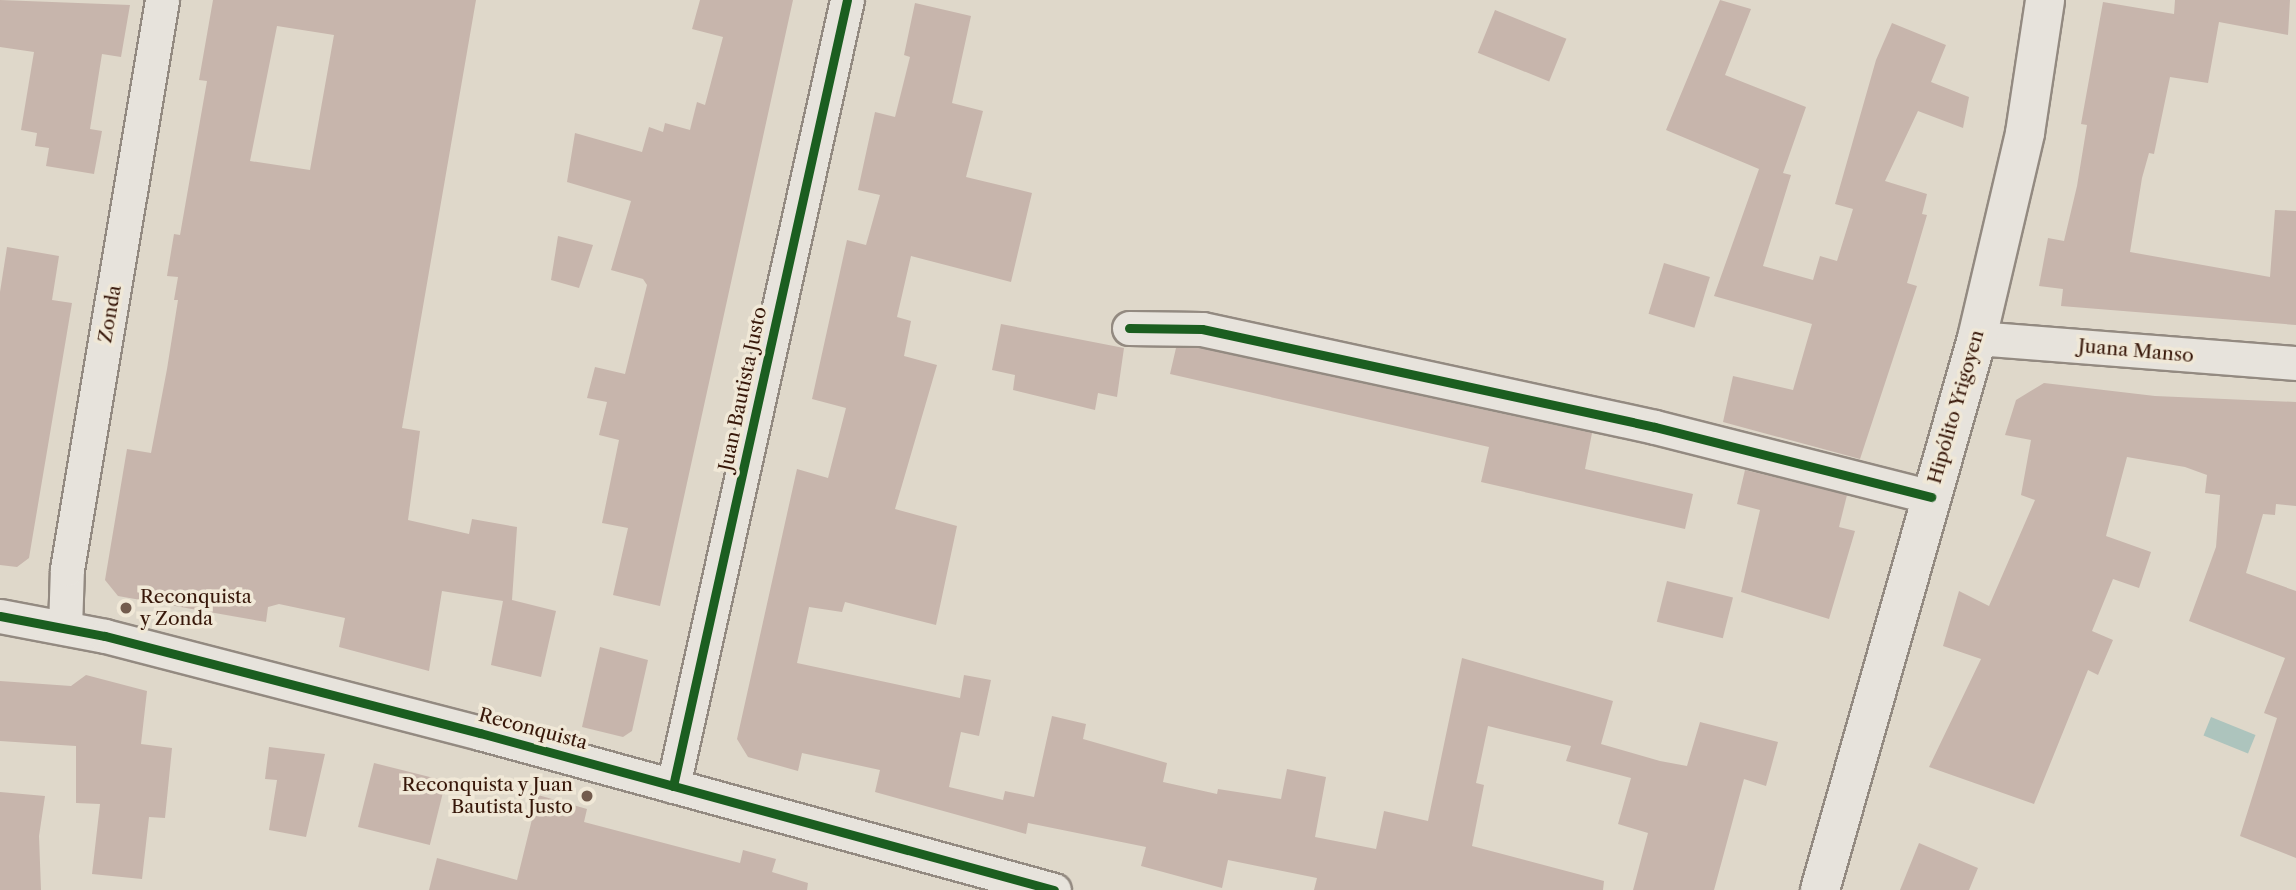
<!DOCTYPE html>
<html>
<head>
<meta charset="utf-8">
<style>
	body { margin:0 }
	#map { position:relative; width:2296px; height:890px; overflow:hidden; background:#dfd8ca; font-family:"Libre Caslon Text",serif }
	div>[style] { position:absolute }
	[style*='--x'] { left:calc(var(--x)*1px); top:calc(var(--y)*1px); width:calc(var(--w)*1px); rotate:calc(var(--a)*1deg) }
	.water>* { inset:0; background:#adc4bd; transform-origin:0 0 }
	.building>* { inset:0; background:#c7b5ac; transform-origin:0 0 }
	.roads { filter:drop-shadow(2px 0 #938a81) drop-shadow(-2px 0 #938a81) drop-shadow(0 2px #938a81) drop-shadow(0 -2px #938a81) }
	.street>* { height:33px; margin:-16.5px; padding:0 16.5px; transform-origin:16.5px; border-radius:16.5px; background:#e7e3dc }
	.secondary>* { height:38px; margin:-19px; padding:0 19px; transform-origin:19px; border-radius:19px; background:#e7e3dc }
	.cycleway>* { height:9px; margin:-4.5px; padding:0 4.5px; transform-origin:4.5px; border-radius:4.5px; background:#1b5e20 }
	.dots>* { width:19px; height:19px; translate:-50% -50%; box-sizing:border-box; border:4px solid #f0e8d7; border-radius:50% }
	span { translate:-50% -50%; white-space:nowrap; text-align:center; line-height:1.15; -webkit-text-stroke:7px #f0e8d7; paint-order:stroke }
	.street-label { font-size:19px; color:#371709 }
	.poi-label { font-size:19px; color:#371709 }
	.left { translate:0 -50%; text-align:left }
	.right { translate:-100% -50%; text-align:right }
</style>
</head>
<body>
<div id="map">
	<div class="water">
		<i style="left:2211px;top:717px;width:48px;height:20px;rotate:22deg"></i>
	</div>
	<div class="building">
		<i style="clip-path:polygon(0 0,130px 5px,121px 57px,102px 54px,90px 129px,102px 131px,94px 174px,46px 166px,49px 148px,35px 146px,37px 133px,21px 130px,34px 52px,0 47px)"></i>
		<i style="clip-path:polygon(evenodd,213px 0,476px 0,402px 428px,420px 431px,408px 520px,469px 534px,472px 519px,517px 527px,512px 600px,556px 611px,541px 677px,491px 665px,503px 601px,442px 591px,429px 671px,339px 647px,345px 618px,279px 604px,268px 607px,266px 622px,118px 596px,105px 580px,127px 449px,151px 453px,167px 369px,178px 300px,174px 300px,178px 277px,167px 276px,174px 234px,180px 235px,207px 81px,199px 80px,213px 0,277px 26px,334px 35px,310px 170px,250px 161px,277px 26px)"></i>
		<i style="clip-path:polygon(700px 0,793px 0,660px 606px,613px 595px,628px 528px,602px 523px,619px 440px,599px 435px,607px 402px,587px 398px,595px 367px,625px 374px,647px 285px,643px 279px,611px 270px,631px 201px,567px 182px,575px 133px,642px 152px,649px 127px,663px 132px,665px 123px,690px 130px,697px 102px,705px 105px,723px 37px,692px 29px)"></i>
		<i style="clip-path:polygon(1720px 0,1751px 9px,1725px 75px,1806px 107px,1783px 173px,1791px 175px,1763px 266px,1813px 280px,1820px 256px,1837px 261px,1853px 209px,1835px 204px,1876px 60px,1892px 23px,1946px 45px,1931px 82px,1969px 97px,1963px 128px,1918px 111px,1885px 181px,1927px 194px,1922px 214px,1927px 215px,1907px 283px,1917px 286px,1860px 459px,1723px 422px,1733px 376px,1793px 390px,1812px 324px,1714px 296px,1759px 169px,1666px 130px)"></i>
		<i style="clip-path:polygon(2175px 0,2290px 0,2288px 35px,2219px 22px,2208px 83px,2170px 77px,2154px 154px,2149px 153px,2142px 178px,2130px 252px,2270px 277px,2275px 210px,2296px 211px,2296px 325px,2061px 306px,2063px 289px,2039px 286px,2048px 238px,2064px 241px,2077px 186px,2087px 125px,2081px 124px,2103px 2px,2174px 14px)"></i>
		<i style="clip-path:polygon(915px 3px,971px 16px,952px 103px,983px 111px,966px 177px,1032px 193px,1011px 282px,911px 256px,897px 317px,911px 321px,904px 356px,937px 365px,895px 509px,957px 526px,936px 625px,845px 602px,842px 612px,809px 607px,797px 663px,960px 698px,964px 675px,991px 680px,979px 736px,961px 732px,949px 787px,1003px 800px,1005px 791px,1034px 797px,1052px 716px,1086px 724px,1083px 739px,1167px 763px,1163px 782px,1217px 794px,1218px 789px,1281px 799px,1287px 769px,1326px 777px,1315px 837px,1376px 849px,1384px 811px,1428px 821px,1462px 658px,1613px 701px,1601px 744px,1660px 761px,1687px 766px,1700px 722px,1778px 742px,1766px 786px,1744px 779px,1714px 890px,1633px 890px,1648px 833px,1618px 824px,1631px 778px,1566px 761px,1571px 746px,1488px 726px,1476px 783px,1484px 785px,1472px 846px,1604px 881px,1603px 890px,1314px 890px,1317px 878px,1228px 860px,1222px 888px,1141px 866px,1146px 847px,1028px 823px,1026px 834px,875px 792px,880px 770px,802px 753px,798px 771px,748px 757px,737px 739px,797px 469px,828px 478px,846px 408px,812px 399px,847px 240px,866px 245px,880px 195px,858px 190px,875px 112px,895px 117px,910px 57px,904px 55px)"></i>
		<i style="left:1495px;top:10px;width:77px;height:46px;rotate:22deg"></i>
		<i style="clip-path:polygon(558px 236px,593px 245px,579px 288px,551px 280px)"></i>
		<i style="clip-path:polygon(7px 247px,59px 256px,52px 300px,72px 303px,29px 558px,17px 567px,0 565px,0 292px)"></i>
		<i style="left:1664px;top:263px;width:48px;height:53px;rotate:17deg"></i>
		<i style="clip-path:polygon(1001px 324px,1124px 348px,1117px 397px,1098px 393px,1095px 410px,1013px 390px,1015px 375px,992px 370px)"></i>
		<i style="clip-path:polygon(1176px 348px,1200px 348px,1592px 433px,1585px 469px,1693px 494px,1685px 529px,1481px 482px,1489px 447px,1170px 374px)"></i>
		<i style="clip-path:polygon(2044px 383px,2155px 396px,2296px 402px,2296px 506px,2276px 504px,2275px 515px,2263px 514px,2246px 573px,2296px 591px,2296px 858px,2240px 836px,2277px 718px,2264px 713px,2285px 658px,2189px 621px,2216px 547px,2220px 495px,2205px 493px,2207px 475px,2185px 467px,2127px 457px,2106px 536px,2151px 552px,2139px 588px,2113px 579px,2092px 631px,2113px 640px,2098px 675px,2088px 670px,2034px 804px,1929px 767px,1981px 659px,1943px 646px,1959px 591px,1989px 606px,2035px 500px,2021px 495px,2031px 440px,2005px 435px,2016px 400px)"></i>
		<i style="clip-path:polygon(1745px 470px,1847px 495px,1839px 527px,1855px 531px,1829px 619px,1741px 592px,1760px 510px,1737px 504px)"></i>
		<i style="left:1667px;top:581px;width:68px;height:42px;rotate:14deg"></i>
		<i style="clip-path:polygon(600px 647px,648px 660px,632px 731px,623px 737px,582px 727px)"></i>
		<i style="clip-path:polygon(86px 675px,147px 691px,141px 744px,172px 748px,165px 818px,149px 817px,142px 879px,92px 874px,100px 804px,76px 803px,76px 746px,0 741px,0 681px,71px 686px)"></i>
		<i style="clip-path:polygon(269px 747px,325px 754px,306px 837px,269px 830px,277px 780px,265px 779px)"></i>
		<i style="left:374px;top:763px;width:74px;height:66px;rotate:14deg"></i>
		<i style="clip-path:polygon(0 792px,45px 796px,39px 836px,41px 890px,0 890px)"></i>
		<i style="clip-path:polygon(538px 795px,587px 809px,584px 822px,740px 863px,743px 850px,776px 859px,772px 872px,808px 883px,807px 890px,429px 890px,437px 858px,517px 880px)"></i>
		<i style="clip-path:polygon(1919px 843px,1978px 868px,1969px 890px,1900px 890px)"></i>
	</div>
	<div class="roads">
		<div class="street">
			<i style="--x:1129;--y:328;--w:73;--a:0.8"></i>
			<i style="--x:1202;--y:329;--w:463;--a:12.2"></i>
			<i style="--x:1655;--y:427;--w:285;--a:14.2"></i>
			<i style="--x:1977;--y:338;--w:320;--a:4.5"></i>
			<i style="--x:0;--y:616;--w:107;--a:10.8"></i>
			<i style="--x:105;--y:636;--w:387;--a:14.5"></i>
			<i style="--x:480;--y:733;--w:595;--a:15.3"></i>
			<i style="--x:65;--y:628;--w:59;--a:-88.1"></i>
			<i style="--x:67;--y:569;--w:577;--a:-80.52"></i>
			<i style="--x:673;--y:786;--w:805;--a:-77.52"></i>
		</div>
		<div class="secondary">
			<i style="--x:1820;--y:890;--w:574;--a:-74.12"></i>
			<i style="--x:1977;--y:338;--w:211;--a:-76.8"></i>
			<i style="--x:2025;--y:133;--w:134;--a:-81.4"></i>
		</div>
	</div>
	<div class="cycleway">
		<i style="--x:1129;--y:328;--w:73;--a:0.8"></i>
		<i style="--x:1202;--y:329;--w:463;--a:12.2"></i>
		<i style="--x:1655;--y:427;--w:285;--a:14.2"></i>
		<i style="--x:0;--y:616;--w:107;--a:10.8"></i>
		<i style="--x:105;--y:636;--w:387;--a:14.5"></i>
		<i style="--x:480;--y:733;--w:595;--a:15.3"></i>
		<i style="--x:673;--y:786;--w:805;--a:-77.52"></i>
	</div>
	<div class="dots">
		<i style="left:126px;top:608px;background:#725b4d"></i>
		<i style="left:587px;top:796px;background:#725b4d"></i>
	</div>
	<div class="street-label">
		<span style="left:110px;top:314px;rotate:-80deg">Zonda</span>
		<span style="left:2136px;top:351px;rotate:5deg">Juana Manso</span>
		<span style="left:743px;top:389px;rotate:-78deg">Juan Bautista Justo</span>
		<span style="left:1956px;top:407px;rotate:-74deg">Hipólito Yrigoyen</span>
		<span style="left:533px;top:729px;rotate:15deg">Reconquista</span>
	</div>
	<div class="poi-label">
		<span class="left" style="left:140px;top:608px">Reconquista<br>y Zonda</span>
		<span class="right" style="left:573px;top:796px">Reconquista y Juan<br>Bautista Justo</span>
	</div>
</div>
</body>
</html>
